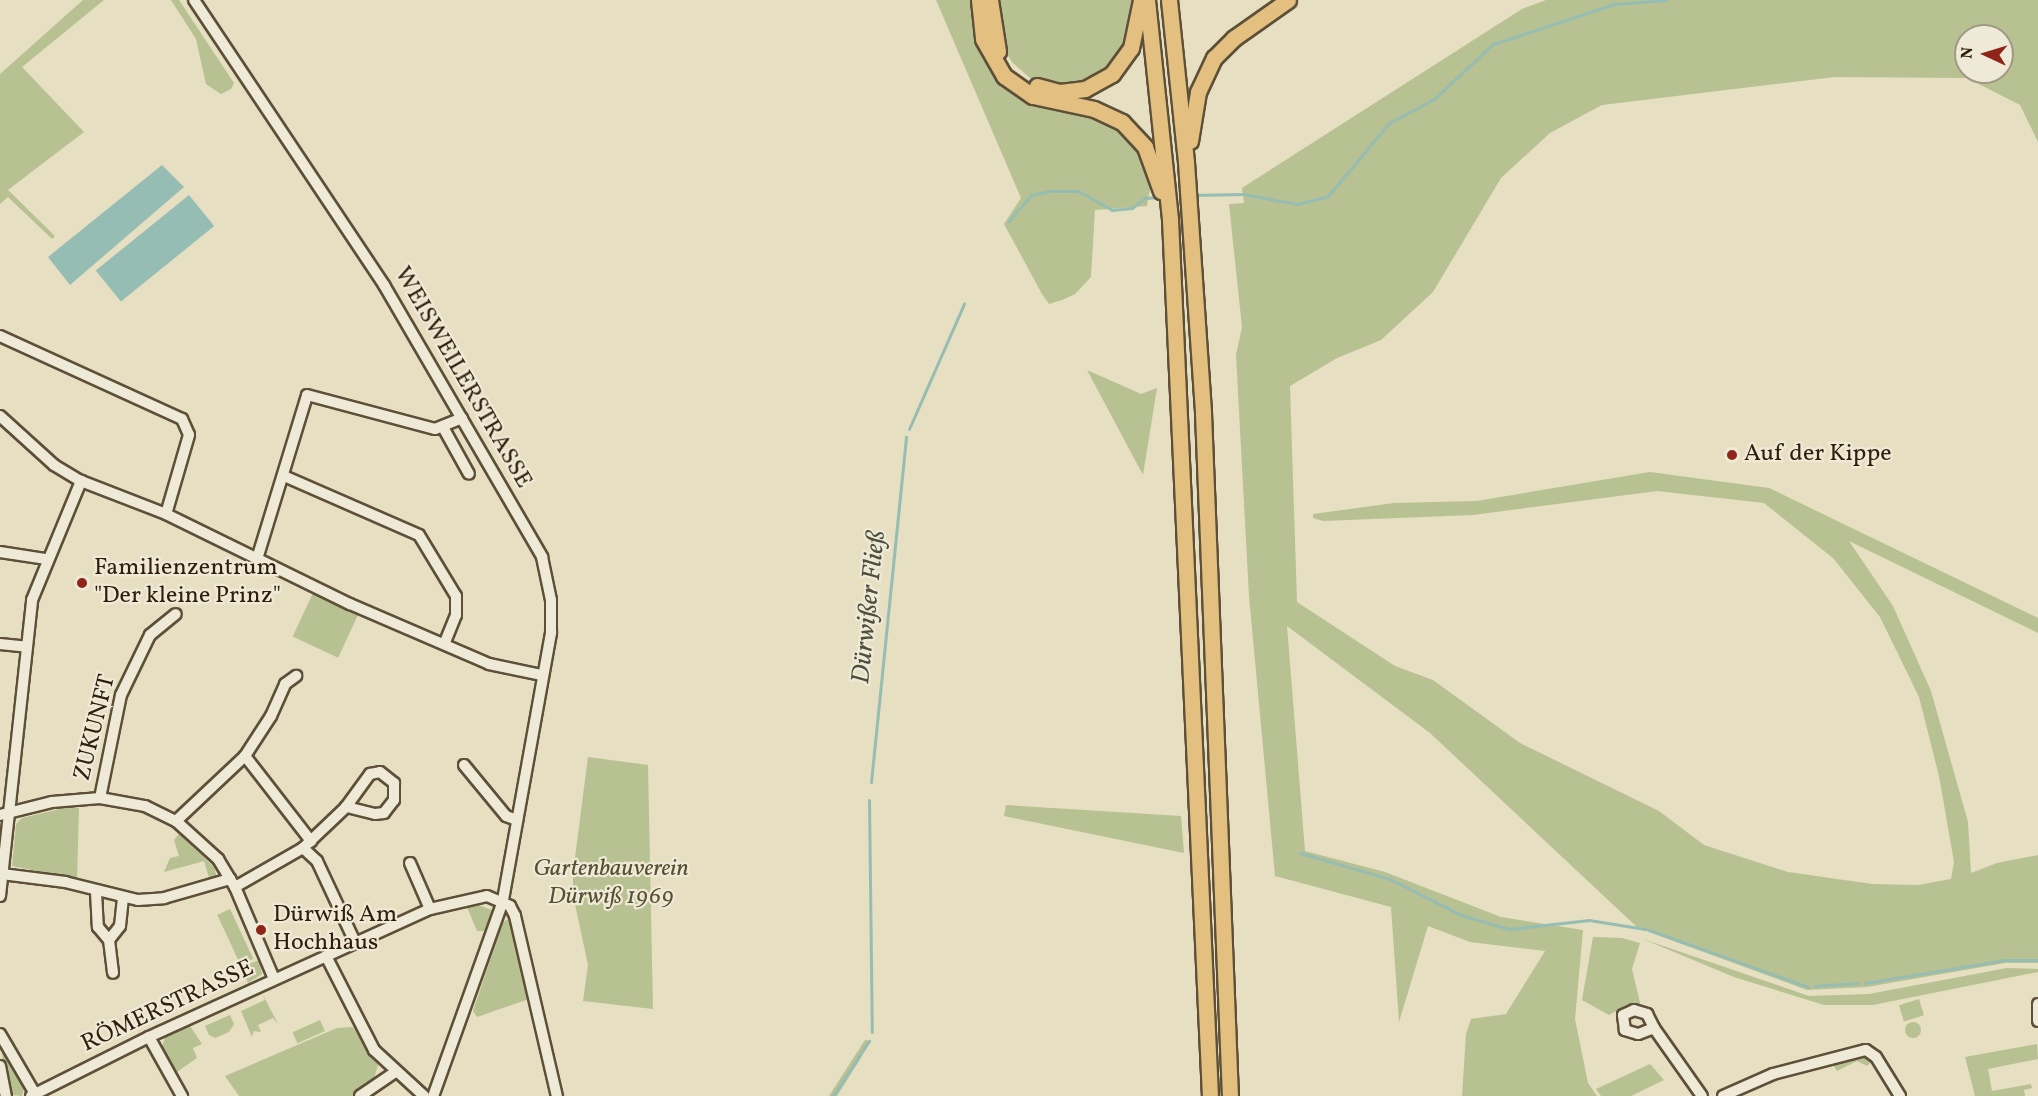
<!DOCTYPE html>
<html>
<head>
<meta charset="utf-8">
<style>
	body { margin:0 }
	#map { position:relative; width:2038px; height:1096px; overflow:hidden; background:#e6dfc1; font-family:Vollkorn,serif }
	div>[style] { position:absolute }
	[style*='--x'] { left:calc(var(--x)*1px); top:calc(var(--y)*1px); width:calc(var(--w)*1px); rotate:calc(var(--a)*1deg) }
	.green>* { inset:0; background:#b8c191; transform-origin:0 0 }
	.round { border-radius:50% }
	.water>* { inset:0; background:#96bdb3; transform-origin:0 0 }
	.stream>* { height:3px; margin:-1.5px; padding:0 1.5px; transform-origin:1.5px; border-radius:1.5px; background:#96bdb3 }
	.roads { filter:drop-shadow(2px 0 #5d4f38) drop-shadow(-2px 0 #5d4f38) drop-shadow(0 2px #5d4f38) drop-shadow(0 -2px #5d4f38) }
	.minor>* { height:10px; margin:-5px; padding:0 5px; transform-origin:5px; border-radius:5px; background:#efead7 }
	.highway>* { height:15px; margin:-7.5px; padding:0 7.5px; transform-origin:7.5px; border-radius:7.5px; background:#e3c080 }
	.dots>* { width:16px; height:16px; translate:-50% -50%; box-sizing:border-box; border:3px solid #efead7; border-radius:50% }
	span { translate:-50% -50%; white-space:nowrap; text-align:center; line-height:1.15; -webkit-text-stroke:4.5px #efead7; paint-order:stroke }
	.street-label { font-size:24px; color:#2f1f0a }
	.poi-label { font-size:24px; color:#2f1f0a }
	.left { translate:0 -50%; text-align:left }
	.park-label { font-size:24px; color:#585032; font-style:italic }
	.water-label { font-size:26px; color:#4e4e3d; font-style:italic }
	.north { position:absolute; left:1954px; top:24px; width:60px; height:60px; box-sizing:border-box; background:#efead7; border:2px solid #a29985; border-radius:50%; rotate:274deg; font-size:16px; font-weight:700; line-height:24px; text-align:center; color:#2f1f0a }
	.north::after { content:''; display:block; margin:auto; width:21px; height:27px; background:#8f2418; clip-path:polygon(50% 0,100% 100%,50% 72%,0 100%) }
</style>
</head>
<body>
<div id="map">
	<div class="green">
		<i style="clip-path:polygon(83px 0,104px 0,22px 67px,84px 132px,8px 190px,55px 236px,52px 239px,8px 197px,0 204px,0 74px)"></i>
		<i style="clip-path:polygon(171px 0,179px 0,234px 83px,231px 89px,221px 94px,206px 84px,196px 39px)"></i>
		<i style="clip-path:polygon(936px 0,974px 0,1009px 88px,1028px 102px,1113px 123px,1139px 146px,1150px 189px,1147px 206px,1095px 210px,1091px 277px,1075px 294px,1062px 300px,1049px 304px,1042px 294px,1004px 224px,1021px 198px)"></i>
		<i style="clip-path:polygon(999px 0,1132px 0,1129px 42px,1121px 57px,1095px 78px,1076px 84px,1049px 85px,1031px 79px,1012px 62px,996px 36px)"></i>
		<i style="clip-path:polygon(evenodd,1546px 0,2038px 0,2038px 142px,2020px 105px,1967px 78px,1835px 77px,1602px 105px,1550px 133px,1501px 178px,1433px 292px,1381px 340px,1337px 358px,1290px 386px,1297px 602px,1395px 666px,1433px 680px,1520px 743px,1659px 811px,1704px 845px,1788px 872px,1872px 884px,1918px 885px,1951px 879px,1954px 862px,1939px 776px,1919px 697px,1880px 617px,1833px 558px,1764px 503px,1657px 491px,1473px 515px,1323px 521px,1313px 518px,1313px 514px,1394px 503px,1477px 501px,1650px 472px,1769px 488px,2038px 618px,2038px 633px,1849px 541px,1893px 606px,1931px 691px,1968px 822px,1971px 873px,1997px 863px,2038px 855px,2038px 963px,2005px 963px,1867px 987px,1807px 990px,1638px 928px,1430px 733px,1287px 626px,1305px 851px,1385px 872px,1501px 917px,1583px 930px,1575px 1019px,1588px 1083px,1597px 1096px,1462px 1096px,1466px 1034px,1471px 1019px,1506px 1014px,1545px 951px,1470px 942px,1428px 926px,1399px 1022px,1391px 907px,1275px 876px,1249px 596px,1236px 355px,1242px 327px,1229px 204px,1244px 203px,1242px 188px,1522px 9px,1546px 0,1966px 36px,2002px 36px,2002px 72px,1966px 72px,1966px 36px)"></i>
		<i style="clip-path:polygon(1087px 370px,1141px 394px,1157px 388px,1143px 475px)"></i>
		<i style="left:313px;top:593px;width:50px;height:48px;rotate:25deg"></i>
		<i style="clip-path:polygon(588px 757px,648px 765px,653px 1009px,583px 1001px,588px 965px,573px 895px,573px 873px)"></i>
		<i style="clip-path:polygon(1006px 805px,1181px 816px,1184px 853px,1004px 816px)"></i>
		<i style="clip-path:polygon(68px 807px,79px 808px,77px 879px,12px 866px,16px 824px,22px 818px)"></i>
		<i style="clip-path:polygon(179px 834px,214px 867px,217px 878px,210px 881px,204px 861px,164px 872px,170px 858px,179px 856px,174px 840px)"></i>
		<i style="clip-path:polygon(478px 905px,492px 910px,486px 931px,477px 931px,467px 907px)"></i>
		<i style="left:230px;top:909px;width:55px;height:14px;rotate:65deg"></i>
		<i style="clip-path:polygon(509px 919px,529px 999px,477px 1017px,473px 1011px,503px 922px)"></i>
		<i style="clip-path:polygon(1593px 937px,1622px 938px,1640px 943px,1632px 969px,1641px 1007px,1627px 1005px,1609px 1015px,1582px 1000px)"></i>
		<i style="clip-path:polygon(1643px 939px,1809px 996px,1869px 994px,2007px 968px,2038px 969px,2038px 972px,1873px 1005px,1824px 1005px,1734px 977px)"></i>
		<i style="clip-path:polygon(259px 960px,262px 974px,248px 983px,241px 967px)"></i>
		<i style="clip-path:polygon(262px 993px,278px 1024px,273px 1018px,258px 1025px,261px 1032px,254px 1031px,252px 1037px,241px 1011px,265px 1000px)"></i>
		<i style="left:1919px;top:999px;width:17px;height:21px;rotate:73deg"></i>
		<i style="clip-path:polygon(230px 1015px,234px 1024px,229px 1032px,215px 1038px,209px 1035px,205px 1026px)"></i>
		<i style="left:320px;top:1020px;width:12px;height:30px;rotate:66deg"></i>
		<i class="round" style="left:1905px;top:1022px;width:16px;height:16px"></i>
		<i style="clip-path:polygon(190px 1026px,202px 1044px,193px 1048px,197px 1058px,177px 1072px,162px 1047px,165px 1037px)"></i>
		<i style="clip-path:polygon(353px 1027px,378px 1065px,372px 1085px,357px 1096px,239px 1096px,225px 1076px,337px 1028px)"></i>
		<i style="clip-path:polygon(865px 1040px,870px 1041px,859px 1061px,837px 1096px,829px 1096px)"></i>
		<i style="clip-path:polygon(0 1041px,25px 1085px,22px 1096px,12px 1095px,7px 1087px)"></i>
		<i style="clip-path:polygon(2037px 1044px,2038px 1059px,1988px 1069px,1992px 1091px,2031px 1084px,2032px 1088px,2024px 1090px,2025px 1096px,1975px 1096px,1965px 1057px)"></i>
		<i style="clip-path:polygon(1865px 1055px,1872px 1061px,1867px 1066px,1857px 1061px,1837px 1071px,1832px 1063px)"></i>
		<i style="clip-path:polygon(1650px 1064px,1664px 1080px,1631px 1096px,1601px 1096px,1596px 1089px)"></i>
	</div>
	<div class="water">
		<i style="clip-path:polygon(162px 165px,184px 187px,70px 285px,48px 257px)"></i>
		<i style="left:189px;top:195px;width:40px;height:120px;rotate:51deg"></i>
	</div>
	<div class="stream">
		<i style="--x:1193;--y:195;--w:50;--a:-1.1"></i>
		<i style="--x:1243;--y:194;--w:55;--a:10.5"></i>
		<i style="--x:1297;--y:204;--w:32;--a:-14"></i>
		<i style="--x:1328;--y:196;--w:95;--a:-50.1"></i>
		<i style="--x:1389;--y:123;--w:51;--a:-28.1"></i>
		<i style="--x:1434;--y:99;--w:81;--a:-43"></i>
		<i style="--x:1493;--y:44;--w:128;--a:-18.2"></i>
		<i style="--x:1615;--y:4;--w:51;--a:-4.5"></i>
		<i style="--x:1009;--y:221;--w:34;--a:-50"></i>
		<i style="--x:1031;--y:195;--w:17;--a:-13"></i>
		<i style="--x:1048;--y:191;--w:30;--a:0"></i>
		<i style="--x:1078;--y:191;--w:39;--a:29"></i>
		<i style="--x:1112;--y:210;--w:20;--a:-6"></i>
		<i style="--x:1132;--y:208;--w:16;--a:-38"></i>
		<i style="--x:1145;--y:198;--w:15;--a:-4"></i>
		<i style="--x:909;--y:429;--w:137;--a:-66.3"></i>
		<i style="--x:871;--y:782;--w:347;--a:-84.2"></i>
		<i style="--x:869;--y:800;--w:232;--a:89.3"></i>
		<i style="--x:1300;--y:853;--w:94;--a:16.1"></i>
		<i style="--x:1390;--y:879;--w:80;--a:26.9"></i>
		<i style="--x:1461;--y:915;--w:50;--a:16.3"></i>
		<i style="--x:1509;--y:929;--w:81;--a:-6.4"></i>
		<i style="--x:1589;--y:920;--w:57;--a:9.1"></i>
		<i style="--x:1649;--y:930;--w:169;--a:19.7"></i>
		<i style="--x:1865;--y:983;--w:142;--a:-9.3"></i>
		<i style="--x:2005;--y:960;--w:33;--a:0"></i>
		<i style="--x:1815;--y:986;--w:43;--a:-4"></i>
		<i style="--x:833;--y:1096;--w:66;--a:-56.8"></i>
	</div>
	<div class="roads">
		<div class="minor">
			<i style="--x:194;--y:0;--w:343;--a:56.3"></i>
			<i style="--x:384;--y:285;--w:315;--a:59.8"></i>
			<i style="--x:542;--y:557;--w:44;--a:78.2"></i>
			<i style="--x:551;--y:600;--w:33;--a:90"></i>
			<i style="--x:551;--y:633;--w:272;--a:100.2"></i>
			<i style="--x:503;--y:901;--w:207;--a:109.7"></i>
			<i style="--x:0;--y:336;--w:200;--a:24.5"></i>
			<i style="--x:182;--y:419;--w:17;--a:66"></i>
			<i style="--x:189;--y:435;--w:82;--a:106.2"></i>
			<i style="--x:0;--y:416;--w:73;--a:42.2"></i>
			<i style="--x:54;--y:465;--w:31;--a:31"></i>
			<i style="--x:444;--y:429;--w:51;--a:60.9"></i>
			<i style="--x:284;--y:476;--w:147;--a:23.6"></i>
			<i style="--x:419;--y:535;--w:71;--a:58.8"></i>
			<i style="--x:456;--y:596;--w:19;--a:90"></i>
			<i style="--x:456;--y:615;--w:31;--a:112"></i>
			<i style="--x:0;--y:552;--w:47;--a:8.7"></i>
			<i style="--x:257;--y:559;--w:171;--a:-73"></i>
			<i style="--x:307;--y:395;--w:132;--a:14.9"></i>
			<i style="--x:435;--y:429;--w:29;--a:-22"></i>
			<i style="--x:0;--y:644;--w:27;--a:6"></i>
			<i style="--x:245;--y:756;--w:108;--a:52.2"></i>
			<i style="--x:464;--y:765;--w:66;--a:50.5"></i>
			<i style="--x:506;--y:816;--w:12;--a:20"></i>
			<i style="--x:100;--y:798;--w:105;--a:-78.5"></i>
			<i style="--x:121;--y:695;--w:67;--a:-64.2"></i>
			<i style="--x:150;--y:635;--w:33;--a:-39"></i>
			<i style="--x:0;--y:815;--w:54;--a:-14"></i>
			<i style="--x:52;--y:802;--w:48;--a:-4.8"></i>
			<i style="--x:100;--y:798;--w:46;--a:10.1"></i>
			<i style="--x:145;--y:806;--w:34;--a:26"></i>
			<i style="--x:176;--y:821;--w:57;--a:42.1"></i>
			<i style="--x:218;--y:859;--w:33;--a:59"></i>
			<i style="--x:235;--y:887;--w:100;--a:67"></i>
			<i style="--x:176;--y:821;--w:95;--a:-43.3"></i>
			<i style="--x:245;--y:756;--w:48;--a:-57"></i>
			<i style="--x:271;--y:716;--w:35;--a:-66"></i>
			<i style="--x:285;--y:684;--w:14;--a:-36"></i>
			<i style="--x:303;--y:848;--w:19;--a:43"></i>
			<i style="--x:317;--y:861;--w:89;--a:64.9"></i>
			<i style="--x:410;--y:863;--w:50;--a:66.5"></i>
			<i style="--x:2;--y:874;--w:64;--a:7.2"></i>
			<i style="--x:65;--y:882;--w:75;--a:13.9"></i>
			<i style="--x:138;--y:900;--w:26;--a:-4"></i>
			<i style="--x:164;--y:898;--w:69;--a:-16.1"></i>
			<i style="--x:235;--y:887;--w:78;--a:-29.8"></i>
			<i style="--x:303;--y:848;--w:59;--a:-43.6"></i>
			<i style="--x:346;--y:807;--w:41;--a:-54"></i>
			<i style="--x:370;--y:774;--w:10;--a:-11"></i>
			<i style="--x:380;--y:772;--w:18;--a:38"></i>
			<i style="--x:394;--y:783;--w:17;--a:90"></i>
			<i style="--x:394;--y:800;--w:16;--a:128"></i>
			<i style="--x:384;--y:813;--w:9;--a:174"></i>
			<i style="--x:375;--y:814;--w:30;--a:-166"></i>
			<i style="--x:96;--y:892;--w:35;--a:87"></i>
			<i style="--x:98;--y:927;--w:17;--a:50"></i>
			<i style="--x:109;--y:940;--w:18;--a:-52"></i>
			<i style="--x:120;--y:926;--w:28;--a:-84"></i>
			<i style="--x:0;--y:896;--w:298;--a:-83.8"></i>
			<i style="--x:32;--y:600;--w:129;--a:-67.6"></i>
			<i style="--x:81;--y:481;--w:91;--a:21.2"></i>
			<i style="--x:166;--y:514;--w:205;--a:26.1"></i>
			<i style="--x:350;--y:604;--w:151;--a:23.3"></i>
			<i style="--x:489;--y:664;--w:53;--a:11.9"></i>
			<i style="--x:109;--y:940;--w:33;--a:83"></i>
			<i style="--x:326;--y:956;--w:106;--a:62.9"></i>
			<i style="--x:374;--y:1050;--w:68;--a:42.6"></i>
			<i style="--x:2038;--y:1004;--w:17;--a:90"></i>
			<i style="--x:1634;--y:1010;--w:14;--a:17"></i>
			<i style="--x:1647;--y:1014;--w:16;--a:63"></i>
			<i style="--x:1654;--y:1028;--w:17;--a:159"></i>
			<i style="--x:1638;--y:1034;--w:14;--a:-163"></i>
			<i style="--x:1625;--y:1030;--w:15;--a:-98"></i>
			<i style="--x:1623;--y:1015;--w:12;--a:-24"></i>
			<i style="--x:1654;--y:1028;--w:83;--a:54.8"></i>
			<i style="--x:0;--y:1034;--w:69;--a:59.7"></i>
			<i style="--x:149;--y:1037;--w:68;--a:60.8"></i>
			<i style="--x:0;--y:1066;--w:31;--a:79"></i>
			<i style="--x:31;--y:1096;--w:132;--a:-26.6"></i>
			<i style="--x:149;--y:1037;--w:309;--a:-24.5"></i>
			<i style="--x:430;--y:909;--w:58;--a:-12.8"></i>
			<i style="--x:487;--y:896;--w:25;--a:23"></i>
			<i style="--x:510;--y:906;--w:11;--a:63"></i>
			<i style="--x:515;--y:916;--w:185;--a:76.9"></i>
			<i style="--x:360;--y:1096;--w:42;--a:-34.4"></i>
			<i style="--x:1723;--y:1096;--w:55;--a:-23.7"></i>
			<i style="--x:1773;--y:1074;--w:96;--a:-14.5"></i>
			<i style="--x:1866;--y:1050;--w:12;--a:35"></i>
			<i style="--x:1876;--y:1057;--w:46;--a:58.4"></i>
		</div>
		<div class="highway">
			<i style="--x:979;--y:0;--w:39;--a:84"></i>
			<i style="--x:983;--y:39;--w:43;--a:60.4"></i>
			<i style="--x:1004;--y:76;--w:35;--a:35"></i>
			<i style="--x:1033;--y:96;--w:62;--a:12"></i>
			<i style="--x:1094;--y:109;--w:31;--a:25"></i>
			<i style="--x:1122;--y:122;--w:34;--a:47"></i>
			<i style="--x:1145;--y:147;--w:47;--a:70"></i>
			<i style="--x:990;--y:0;--w:52;--a:81.1"></i>
			<i style="--x:1147;--y:0;--w:220;--a:84"></i>
			<i style="--x:1170;--y:219;--w:878;--a:87.39"></i>
			<i style="--x:1169;--y:0;--w:163;--a:84"></i>
			<i style="--x:1186;--y:162;--w:252;--a:86.1"></i>
			<i style="--x:1203;--y:413;--w:684;--a:87.74"></i>
			<i style="--x:1037;--y:86;--w:24;--a:15"></i>
			<i style="--x:1060;--y:92;--w:25;--a:-7"></i>
			<i style="--x:1085;--y:89;--w:31;--a:-29"></i>
			<i style="--x:1112;--y:74;--w:32;--a:-54"></i>
			<i style="--x:1131;--y:48;--w:49;--a:-78.2"></i>
			<i style="--x:1190;--y:141;--w:50;--a:-80.7"></i>
			<i style="--x:1198;--y:92;--w:38;--a:-65"></i>
			<i style="--x:1214;--y:58;--w:28;--a:-45"></i>
			<i style="--x:1234;--y:38;--w:66;--a:-35.1"></i>
		</div>
	</div>
	<div class="dots">
		<i style="left:1732px;top:455px;background:#8f2418"></i>
		<i style="left:82px;top:583px;background:#8f2418"></i>
		<i style="left:261px;top:930px;background:#8f2418"></i>
	</div>
	<div class="street-label">
		<span style="left:462px;top:378px;rotate:60deg">WEISWEILERSTRASSE</span>
		<span style="left:96px;top:728px;rotate:-76deg">ZUKUNFT</span>
		<span style="left:168px;top:1007px;rotate:-25deg">RÖMERSTRASSE</span>
	</div>
	<div class="poi-label">
		<span class="left" style="left:1744px;top:455px">Auf der Kippe</span>
		<span class="left" style="left:94px;top:583px">Familienzentrum<br>"Der kleine Prinz"</span>
		<span class="left" style="left:273px;top:930px">Dürwiß Am<br>Hochhaus</span>
	</div>
	<div class="park-label">
		<span style="left:611px;top:884px">Gartenbauverein<br>Dürwiß 1969</span>
	</div>
	<div class="water-label">
		<span style="left:870px;top:607px;rotate:-84deg">Dürwißer Fließ</span>
	</div>
	<div class="north">N</div>
</div>
</body>
</html>
